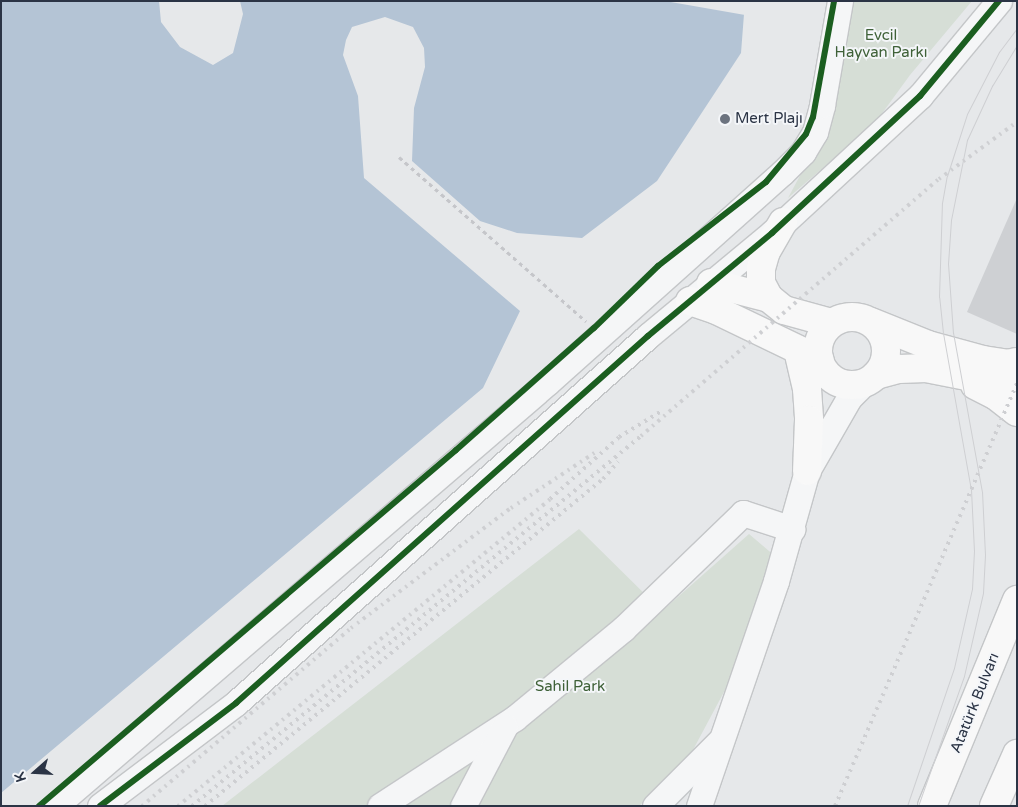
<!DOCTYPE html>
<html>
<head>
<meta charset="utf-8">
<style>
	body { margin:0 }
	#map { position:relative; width:1018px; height:807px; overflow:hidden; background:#e6e8ea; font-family:"Varela Round",sans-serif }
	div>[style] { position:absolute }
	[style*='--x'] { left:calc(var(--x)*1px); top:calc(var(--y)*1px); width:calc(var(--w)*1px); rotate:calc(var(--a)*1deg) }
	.green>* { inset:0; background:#d6ded6 }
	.water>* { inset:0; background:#b4c4d5 }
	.pier>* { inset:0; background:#e6e8ea }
	.building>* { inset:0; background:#ced0d3 }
	.path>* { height:3px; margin-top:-1.5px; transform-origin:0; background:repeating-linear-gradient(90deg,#c5c6ca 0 4px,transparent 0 8px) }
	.roads { filter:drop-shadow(1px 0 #c4c6c8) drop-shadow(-1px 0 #c4c6c8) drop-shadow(0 1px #c4c6c8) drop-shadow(0 -1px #c4c6c8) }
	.minor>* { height:25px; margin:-12.5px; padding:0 12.5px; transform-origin:12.5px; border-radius:12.5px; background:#f5f6f7 }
	.major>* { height:28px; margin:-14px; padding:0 14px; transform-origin:14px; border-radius:14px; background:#f8f8f8 }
	.major>.ring { margin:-14px; padding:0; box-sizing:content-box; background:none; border:28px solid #f8f8f8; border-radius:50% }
	.tram>* { height:1px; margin:-0.5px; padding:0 0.5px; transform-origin:0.5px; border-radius:0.5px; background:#cecfd2 }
	.rail>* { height:4px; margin-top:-2px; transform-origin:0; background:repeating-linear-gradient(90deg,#cecfd2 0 2.5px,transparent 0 7.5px) }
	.cycleway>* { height:6px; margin:-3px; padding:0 3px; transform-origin:3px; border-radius:3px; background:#1b5e20 }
	.dots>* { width:14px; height:14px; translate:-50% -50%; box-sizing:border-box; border:2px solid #f4f6f9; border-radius:50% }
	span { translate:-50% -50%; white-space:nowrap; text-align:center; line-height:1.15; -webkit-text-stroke:4px #f4f6f9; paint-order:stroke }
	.park-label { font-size:15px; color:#3f6138 }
	.poi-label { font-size:15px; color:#2b3445 }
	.left { translate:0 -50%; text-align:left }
	.street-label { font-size:15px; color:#2b3445 }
	.frame { position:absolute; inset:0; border:2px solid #2b3445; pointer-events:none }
	.north { position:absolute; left:10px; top:747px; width:50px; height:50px; -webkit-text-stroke:4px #f4f6f9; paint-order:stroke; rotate:251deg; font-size:14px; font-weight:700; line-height:20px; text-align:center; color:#2b3445 }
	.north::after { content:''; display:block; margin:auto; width:18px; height:22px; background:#2b3445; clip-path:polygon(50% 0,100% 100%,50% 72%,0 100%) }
</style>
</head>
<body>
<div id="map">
	<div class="green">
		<i style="clip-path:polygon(843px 1px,972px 1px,910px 75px,875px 123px,788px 198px,811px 155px)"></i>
		<i style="clip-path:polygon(579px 529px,662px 611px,749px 534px,776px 557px,725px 690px,686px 763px,639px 806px,222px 806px)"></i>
	</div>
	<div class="water">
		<i style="clip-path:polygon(1px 1px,159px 1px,161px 22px,180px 47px,213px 65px,233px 53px,243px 14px,240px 1px,745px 1px,741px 53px,657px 181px,582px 238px,517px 233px,480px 221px,412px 161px,414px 108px,425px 67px,424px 48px,413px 27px,385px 17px,352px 27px,346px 40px,343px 55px,358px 96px,364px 178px,520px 311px,483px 388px,1px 793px)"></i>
	</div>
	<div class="pier">
		<i style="clip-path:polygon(665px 1px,745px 1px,745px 15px)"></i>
	</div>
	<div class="building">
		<i style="clip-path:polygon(1017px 198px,1017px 334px,967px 312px)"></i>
	</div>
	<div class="path">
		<i style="--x:399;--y:157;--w:249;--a:41.3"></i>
	</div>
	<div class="roads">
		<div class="minor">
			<i style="--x:55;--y:806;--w:649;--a:-40.69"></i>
			<i style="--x:547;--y:383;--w:315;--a:-41.8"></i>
			<i style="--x:782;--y:173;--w:30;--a:-45"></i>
			<i style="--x:803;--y:152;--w:23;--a:-59"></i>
			<i style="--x:815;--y:132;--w:28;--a:-75"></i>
			<i style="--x:822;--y:105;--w:106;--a:-80.2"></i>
			<i style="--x:100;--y:806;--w:171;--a:-37.1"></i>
			<i style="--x:236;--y:703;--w:552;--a:-41.69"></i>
			<i style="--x:648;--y:336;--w:161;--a:-39.7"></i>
			<i style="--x:772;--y:233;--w:202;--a:-42.8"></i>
			<i style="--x:920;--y:96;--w:124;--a:-50.3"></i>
			<i style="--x:380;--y:806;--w:161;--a:-33.1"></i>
			<i style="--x:515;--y:718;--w:140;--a:-39.5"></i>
			<i style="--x:623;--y:629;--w:167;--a:-44"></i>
			<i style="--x:743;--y:513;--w:52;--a:18.1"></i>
			<i style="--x:463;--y:806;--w:90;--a:-62.3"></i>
			<i style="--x:655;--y:806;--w:91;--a:-45"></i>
			<i style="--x:699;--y:806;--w:238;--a:-71.1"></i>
			<i style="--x:776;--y:581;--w:114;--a:-74.3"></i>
			<i style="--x:807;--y:471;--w:84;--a:-60.1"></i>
			<i style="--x:849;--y:398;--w:23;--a:-45"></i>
		</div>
		<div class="major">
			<i style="--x:783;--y:222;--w:34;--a:120"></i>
			<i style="--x:766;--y:251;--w:18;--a:106"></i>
			<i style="--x:761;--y:268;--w:15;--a:90"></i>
			<i style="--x:761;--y:283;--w:17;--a:62"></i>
			<i style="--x:769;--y:298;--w:19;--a:39"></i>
			<i style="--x:784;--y:310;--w:49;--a:15.5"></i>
			<i style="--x:711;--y:283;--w:60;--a:14.5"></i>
			<i style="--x:690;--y:301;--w:28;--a:19"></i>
			<i style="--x:716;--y:310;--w:115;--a:25.7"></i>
			<i class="ring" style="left:818px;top:317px;width:40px;height:40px"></i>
			<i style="--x:871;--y:322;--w:61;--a:22"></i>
			<i style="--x:928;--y:345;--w:57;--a:15.3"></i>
			<i style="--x:983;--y:360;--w:25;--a:9"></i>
			<i style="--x:1008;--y:364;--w:9;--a:-13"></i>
			<i style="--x:798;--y:350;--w:40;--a:77"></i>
			<i style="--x:807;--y:389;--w:31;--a:86"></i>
			<i style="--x:809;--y:420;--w:51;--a:92.2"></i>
			<i style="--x:876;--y:375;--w:24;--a:-15"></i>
			<i style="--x:899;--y:369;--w:27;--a:-2"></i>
			<i style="--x:926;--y:368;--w:93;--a:11.2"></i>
			<i style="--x:975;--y:385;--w:22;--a:27"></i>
			<i style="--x:995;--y:395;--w:28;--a:38"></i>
			<i style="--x:932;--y:806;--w:223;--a:-67.6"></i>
			<i style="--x:994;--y:806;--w:57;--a:-66.1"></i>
		</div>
	</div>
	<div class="tram">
		<i style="--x:907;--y:806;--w:146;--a:-71.2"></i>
		<i style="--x:954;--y:668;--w:81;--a:-77.2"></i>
		<i style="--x:972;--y:589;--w:38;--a:-87"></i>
		<i style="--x:974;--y:551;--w:61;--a:-92.8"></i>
		<i style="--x:971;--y:490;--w:159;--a:-100.1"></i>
		<i style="--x:943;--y:333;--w:36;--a:-96"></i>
		<i style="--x:939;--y:297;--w:94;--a:-88.2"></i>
		<i style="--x:942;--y:203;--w:27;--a:-80"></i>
		<i style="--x:947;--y:176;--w:65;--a:-72.1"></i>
		<i style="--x:967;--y:114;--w:70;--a:-62.7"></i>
		<i style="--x:999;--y:52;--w:30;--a:-53"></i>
		<i style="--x:918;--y:806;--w:138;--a:-70.5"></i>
		<i style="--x:964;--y:676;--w:85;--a:-77.1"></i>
		<i style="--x:983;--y:593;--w:38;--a:-87"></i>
		<i style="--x:985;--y:555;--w:63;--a:-92.7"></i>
		<i style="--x:982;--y:492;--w:162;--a:-100.3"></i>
		<i style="--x:953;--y:333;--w:69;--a:-94.1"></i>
		<i style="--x:948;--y:264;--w:44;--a:-86.1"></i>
		<i style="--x:951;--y:220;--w:82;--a:-78.7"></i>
		<i style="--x:967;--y:140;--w:60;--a:-65.2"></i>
		<i style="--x:992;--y:86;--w:48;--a:-58.6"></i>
	</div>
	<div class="rail">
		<i style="--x:142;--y:806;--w:275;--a:-40.4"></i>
		<i style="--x:351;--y:628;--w:200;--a:-36.9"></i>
		<i style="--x:511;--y:508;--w:100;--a:-33.5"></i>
		<i style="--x:178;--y:806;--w:482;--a:-39.5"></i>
		<i style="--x:550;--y:499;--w:93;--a:-41.9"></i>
		<i style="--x:619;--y:437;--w:48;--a:-31.4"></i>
		<i style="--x:192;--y:806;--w:582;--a:-39.49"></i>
		<i style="--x:641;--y:436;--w:394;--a:-40.8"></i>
		<i style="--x:939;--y:179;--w:97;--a:-36.2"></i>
		<i style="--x:205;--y:806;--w:515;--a:-39.41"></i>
		<i style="--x:603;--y:479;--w:23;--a:-49"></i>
		<i style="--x:835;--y:806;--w:460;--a:-66.7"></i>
	</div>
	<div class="cycleway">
		<i style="--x:39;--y:806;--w:548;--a:-40.49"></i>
		<i style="--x:456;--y:450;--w:184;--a:-41.5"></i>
		<i style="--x:594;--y:328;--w:89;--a:-44.1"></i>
		<i style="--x:658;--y:266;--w:137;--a:-37.9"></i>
		<i style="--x:766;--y:182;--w:62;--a:-50.2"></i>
		<i style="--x:806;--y:134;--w:18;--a:-68"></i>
		<i style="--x:813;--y:117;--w:118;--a:-79.7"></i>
		<i style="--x:100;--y:806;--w:171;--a:-37.1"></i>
		<i style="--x:236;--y:703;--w:552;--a:-41.69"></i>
		<i style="--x:648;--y:336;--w:161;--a:-39.7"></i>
		<i style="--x:772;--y:233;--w:202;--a:-42.8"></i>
		<i style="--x:920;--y:96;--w:124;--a:-50.3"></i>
	</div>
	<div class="dots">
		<i style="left:725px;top:119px;background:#6c737f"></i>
	</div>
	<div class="park-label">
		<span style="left:881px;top:44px">Evcil<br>Hayvan Parkı</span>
		<span style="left:570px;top:687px">Sahil Park</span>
	</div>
	<div class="poi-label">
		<span class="left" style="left:735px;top:119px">Mert Plajı</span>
	</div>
	<div class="street-label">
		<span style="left:975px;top:703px;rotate:-68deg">Atatürk Bulvarı</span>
	</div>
	<div class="frame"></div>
	<div class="north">K</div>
</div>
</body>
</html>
